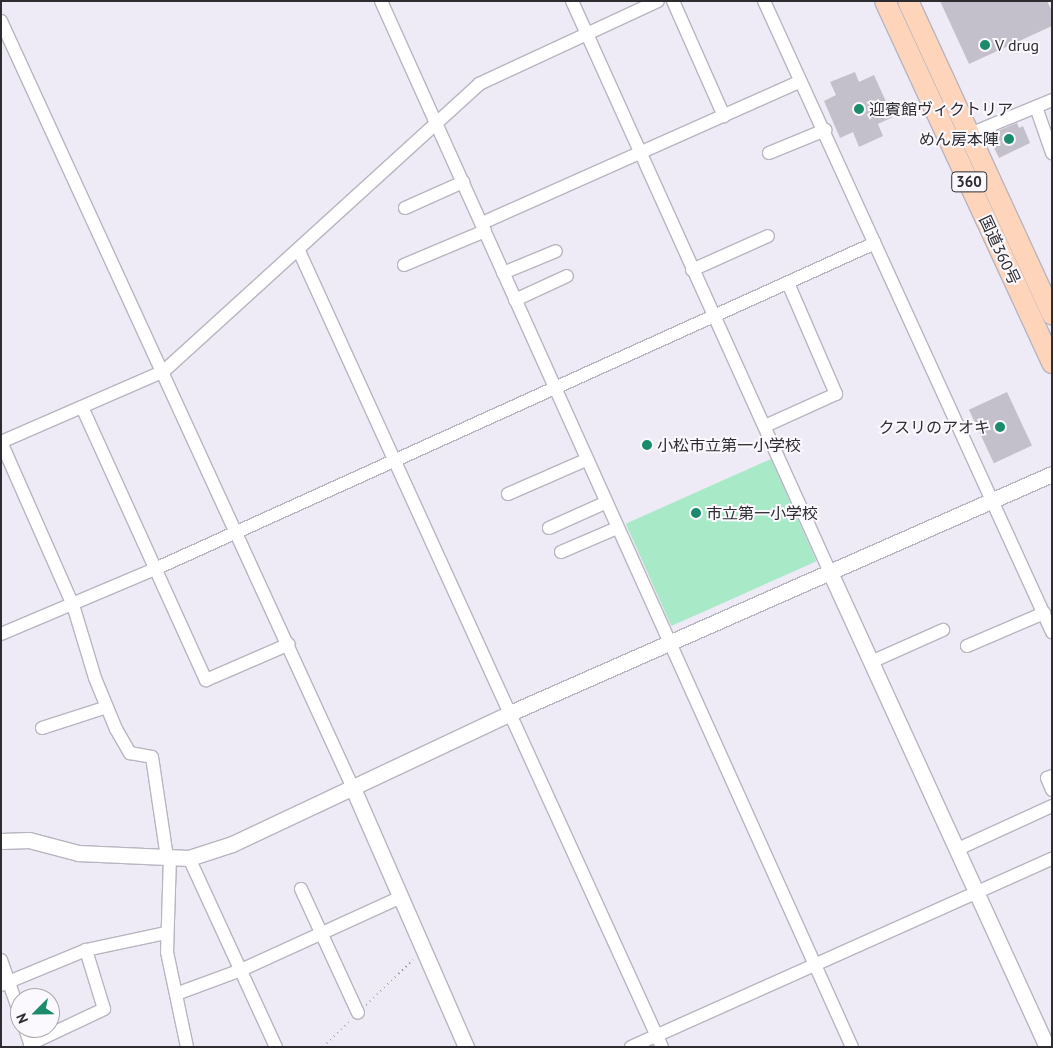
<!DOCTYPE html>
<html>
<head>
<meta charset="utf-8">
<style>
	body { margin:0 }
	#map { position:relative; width:1053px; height:1048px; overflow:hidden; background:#eeebf7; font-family:"PT Sans","Noto Sans JP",sans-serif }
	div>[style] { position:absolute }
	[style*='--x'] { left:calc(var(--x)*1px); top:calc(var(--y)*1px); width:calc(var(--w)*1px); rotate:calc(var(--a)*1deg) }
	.green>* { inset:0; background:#a8e9c8; transform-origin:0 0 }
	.building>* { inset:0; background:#c3c0cc; transform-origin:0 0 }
	.path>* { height:2px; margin-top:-1px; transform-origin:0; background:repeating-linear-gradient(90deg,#9e9ca5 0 1px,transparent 0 5px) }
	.roads { filter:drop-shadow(1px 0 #b8b5c0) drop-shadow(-1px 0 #b8b5c0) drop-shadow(0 1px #b8b5c0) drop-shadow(0 -1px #b8b5c0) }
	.minor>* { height:12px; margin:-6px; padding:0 6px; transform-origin:6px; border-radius:6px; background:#fff }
	.tertiary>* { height:15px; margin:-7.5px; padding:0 7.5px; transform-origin:7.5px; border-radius:7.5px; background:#fff }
	.trunk>* { height:20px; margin:-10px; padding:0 10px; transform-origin:10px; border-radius:10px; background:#fed4ba }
	.dots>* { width:14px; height:14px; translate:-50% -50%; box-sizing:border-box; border:2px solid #fbf9fe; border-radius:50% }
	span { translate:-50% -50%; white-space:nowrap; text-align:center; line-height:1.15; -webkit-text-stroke:4px #fbf9fe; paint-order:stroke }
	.shield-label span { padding:1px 4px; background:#fbf9fe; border:1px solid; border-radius:4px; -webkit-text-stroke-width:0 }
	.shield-label { font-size:15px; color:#2d2c30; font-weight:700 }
	.poi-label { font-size:16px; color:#2d2c30 }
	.left { translate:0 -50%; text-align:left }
	.right { translate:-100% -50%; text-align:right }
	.street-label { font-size:16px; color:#2d2c30 }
	.frame { position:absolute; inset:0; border:2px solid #2d2c30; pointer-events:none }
	.north { position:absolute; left:10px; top:988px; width:50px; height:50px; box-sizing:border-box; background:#fbf9fe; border:1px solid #a9a7ac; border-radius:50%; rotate:247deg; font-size:14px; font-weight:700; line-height:20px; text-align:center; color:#2d2c30 }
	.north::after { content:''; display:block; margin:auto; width:18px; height:22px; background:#1a8b6b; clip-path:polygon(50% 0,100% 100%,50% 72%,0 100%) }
</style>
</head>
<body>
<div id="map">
	<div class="green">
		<i style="left:771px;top:459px;width:112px;height:159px;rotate:66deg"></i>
	</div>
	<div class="building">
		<i style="clip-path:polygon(940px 1px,1047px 1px,1052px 11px,1052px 26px,969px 64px)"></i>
		<i style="clip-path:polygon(855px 72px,859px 82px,874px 75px,893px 117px,878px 124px,883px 136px,859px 147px,853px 132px,840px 138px,824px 101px,836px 95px,830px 82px)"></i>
		<i style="clip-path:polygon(1017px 123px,1019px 128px,1023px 126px,1030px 143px,999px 158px,988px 135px)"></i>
		<i style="left:1007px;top:392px;width:59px;height:42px;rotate:65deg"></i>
	</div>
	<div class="path">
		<i style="--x:366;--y:1005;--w:65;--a:-43.8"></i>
		<i style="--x:323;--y:1047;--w:37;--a:-44"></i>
	</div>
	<div class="roads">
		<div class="minor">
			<i style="--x:381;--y:1;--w:1147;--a:65.76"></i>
			<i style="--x:572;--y:1;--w:624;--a:65.69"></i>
			<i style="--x:673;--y:1;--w:126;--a:66.1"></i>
			<i style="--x:764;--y:1;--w:694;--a:65.47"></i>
			<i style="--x:1;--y:21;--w:842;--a:65.35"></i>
			<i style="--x:1036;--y:107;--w:49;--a:70.8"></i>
			<i style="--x:970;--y:134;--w:89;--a:-22.5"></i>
			<i style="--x:769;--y:153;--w:61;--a:-22.3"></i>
			<i style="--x:405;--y:208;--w:64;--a:-24.1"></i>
			<i style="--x:482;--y:223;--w:347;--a:-24"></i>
			<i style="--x:299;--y:251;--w:875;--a:65.49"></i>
			<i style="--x:404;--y:265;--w:88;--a:-22.8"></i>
			<i style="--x:692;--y:270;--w:83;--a:-24.1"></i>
			<i style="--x:503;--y:273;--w:57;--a:-22.5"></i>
			<i style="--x:515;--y:300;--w:57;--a:-24.8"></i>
			<i style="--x:82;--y:407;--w:300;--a:65.6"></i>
			<i style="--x:206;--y:680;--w:90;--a:-23.4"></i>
			<i style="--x:765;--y:426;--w:78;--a:-24.3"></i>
			<i style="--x:836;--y:394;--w:121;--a:-113.4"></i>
			<i style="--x:1;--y:442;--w:178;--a:-23.5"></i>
			<i style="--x:164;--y:371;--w:426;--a:-42.3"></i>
			<i style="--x:479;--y:84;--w:197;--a:-24.9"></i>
			<i style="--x:1;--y:442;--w:178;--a:66.2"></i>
			<i style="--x:73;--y:605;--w:76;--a:73.2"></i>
			<i style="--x:95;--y:678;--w:55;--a:67.6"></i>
			<i style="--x:116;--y:729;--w:28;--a:60"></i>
			<i style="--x:130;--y:753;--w:22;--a:10"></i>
			<i style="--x:152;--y:757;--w:101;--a:81.5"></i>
			<i style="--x:508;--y:494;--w:85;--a:-23.6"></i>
			<i style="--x:549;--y:528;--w:61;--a:-24.1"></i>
			<i style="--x:561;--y:552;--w:61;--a:-23.2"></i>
			<i style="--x:1;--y:634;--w:167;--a:-22.9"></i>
			<i style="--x:155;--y:569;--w:790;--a:-24.36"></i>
			<i style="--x:967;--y:646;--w:84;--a:-23.2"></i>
			<i style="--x:871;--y:662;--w:79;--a:-24"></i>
			<i style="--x:42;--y:728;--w:68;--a:-17.9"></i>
			<i style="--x:1052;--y:776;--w:5;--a:158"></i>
			<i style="--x:1047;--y:778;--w:13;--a:67"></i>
			<i style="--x:958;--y:849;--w:103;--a:-24.6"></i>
			<i style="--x:170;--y:857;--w:95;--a:91.8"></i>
			<i style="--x:167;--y:952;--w:97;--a:78.1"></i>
			<i style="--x:189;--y:858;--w:208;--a:65.3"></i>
			<i style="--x:301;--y:889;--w:136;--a:65.3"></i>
			<i style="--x:1;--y:960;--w:57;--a:70.6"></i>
			<i style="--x:1;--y:985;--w:92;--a:-22.4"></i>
			<i style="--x:86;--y:950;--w:81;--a:-12.1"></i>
			<i style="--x:176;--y:994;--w:69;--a:-20.3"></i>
			<i style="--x:241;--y:970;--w:176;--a:-24.5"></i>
			<i style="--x:25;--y:1028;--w:20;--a:72"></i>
			<i style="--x:30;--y:1044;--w:82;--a:-25.3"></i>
			<i style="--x:104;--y:1009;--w:62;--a:-107"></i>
			<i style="--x:631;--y:1047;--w:461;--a:-24.1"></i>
		</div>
		<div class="tertiary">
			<i style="--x:829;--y:570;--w:524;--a:65.44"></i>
			<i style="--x:352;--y:786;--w:285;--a:66.4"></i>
			<i style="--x:1;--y:841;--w:28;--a:-2"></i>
			<i style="--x:29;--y:840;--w:51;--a:14.9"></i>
			<i style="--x:78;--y:853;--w:111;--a:2.6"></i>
			<i style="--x:189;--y:858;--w:45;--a:-18"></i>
			<i style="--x:232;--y:844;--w:307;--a:-25.2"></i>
			<i style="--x:510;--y:713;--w:592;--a:-23.8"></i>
		</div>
		<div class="trunk">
			<i style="--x:885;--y:1;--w:399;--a:65.2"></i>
			<i style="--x:908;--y:1;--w:345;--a:65.3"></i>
		</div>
	</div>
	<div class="dots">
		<i style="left:985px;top:45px;background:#1a8b6b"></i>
		<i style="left:859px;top:109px;background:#1a8b6b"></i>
		<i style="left:1009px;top:139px;background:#1a8b6b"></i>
		<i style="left:1000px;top:427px;background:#1a8b6b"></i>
		<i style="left:647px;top:445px;background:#1a8b6b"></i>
		<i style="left:696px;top:513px;background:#1a8b6b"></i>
	</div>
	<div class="shield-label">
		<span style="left:969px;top:182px">360</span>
	</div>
	<div class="poi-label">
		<span class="left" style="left:995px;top:45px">V drug</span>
		<span class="left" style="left:869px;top:109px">迎賓館ヴィクトリア</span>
		<span class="right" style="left:999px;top:139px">めん房本陣</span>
		<span class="right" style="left:990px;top:427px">クスリのアオキ</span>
		<span class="left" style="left:657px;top:445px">小松市立第一小学校</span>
		<span class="left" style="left:706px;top:513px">市立第一小学校</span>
	</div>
	<div class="street-label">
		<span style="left:1000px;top:250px;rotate:65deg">国道360号</span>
	</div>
	<div class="frame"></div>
	<div class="north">N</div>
</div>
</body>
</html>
